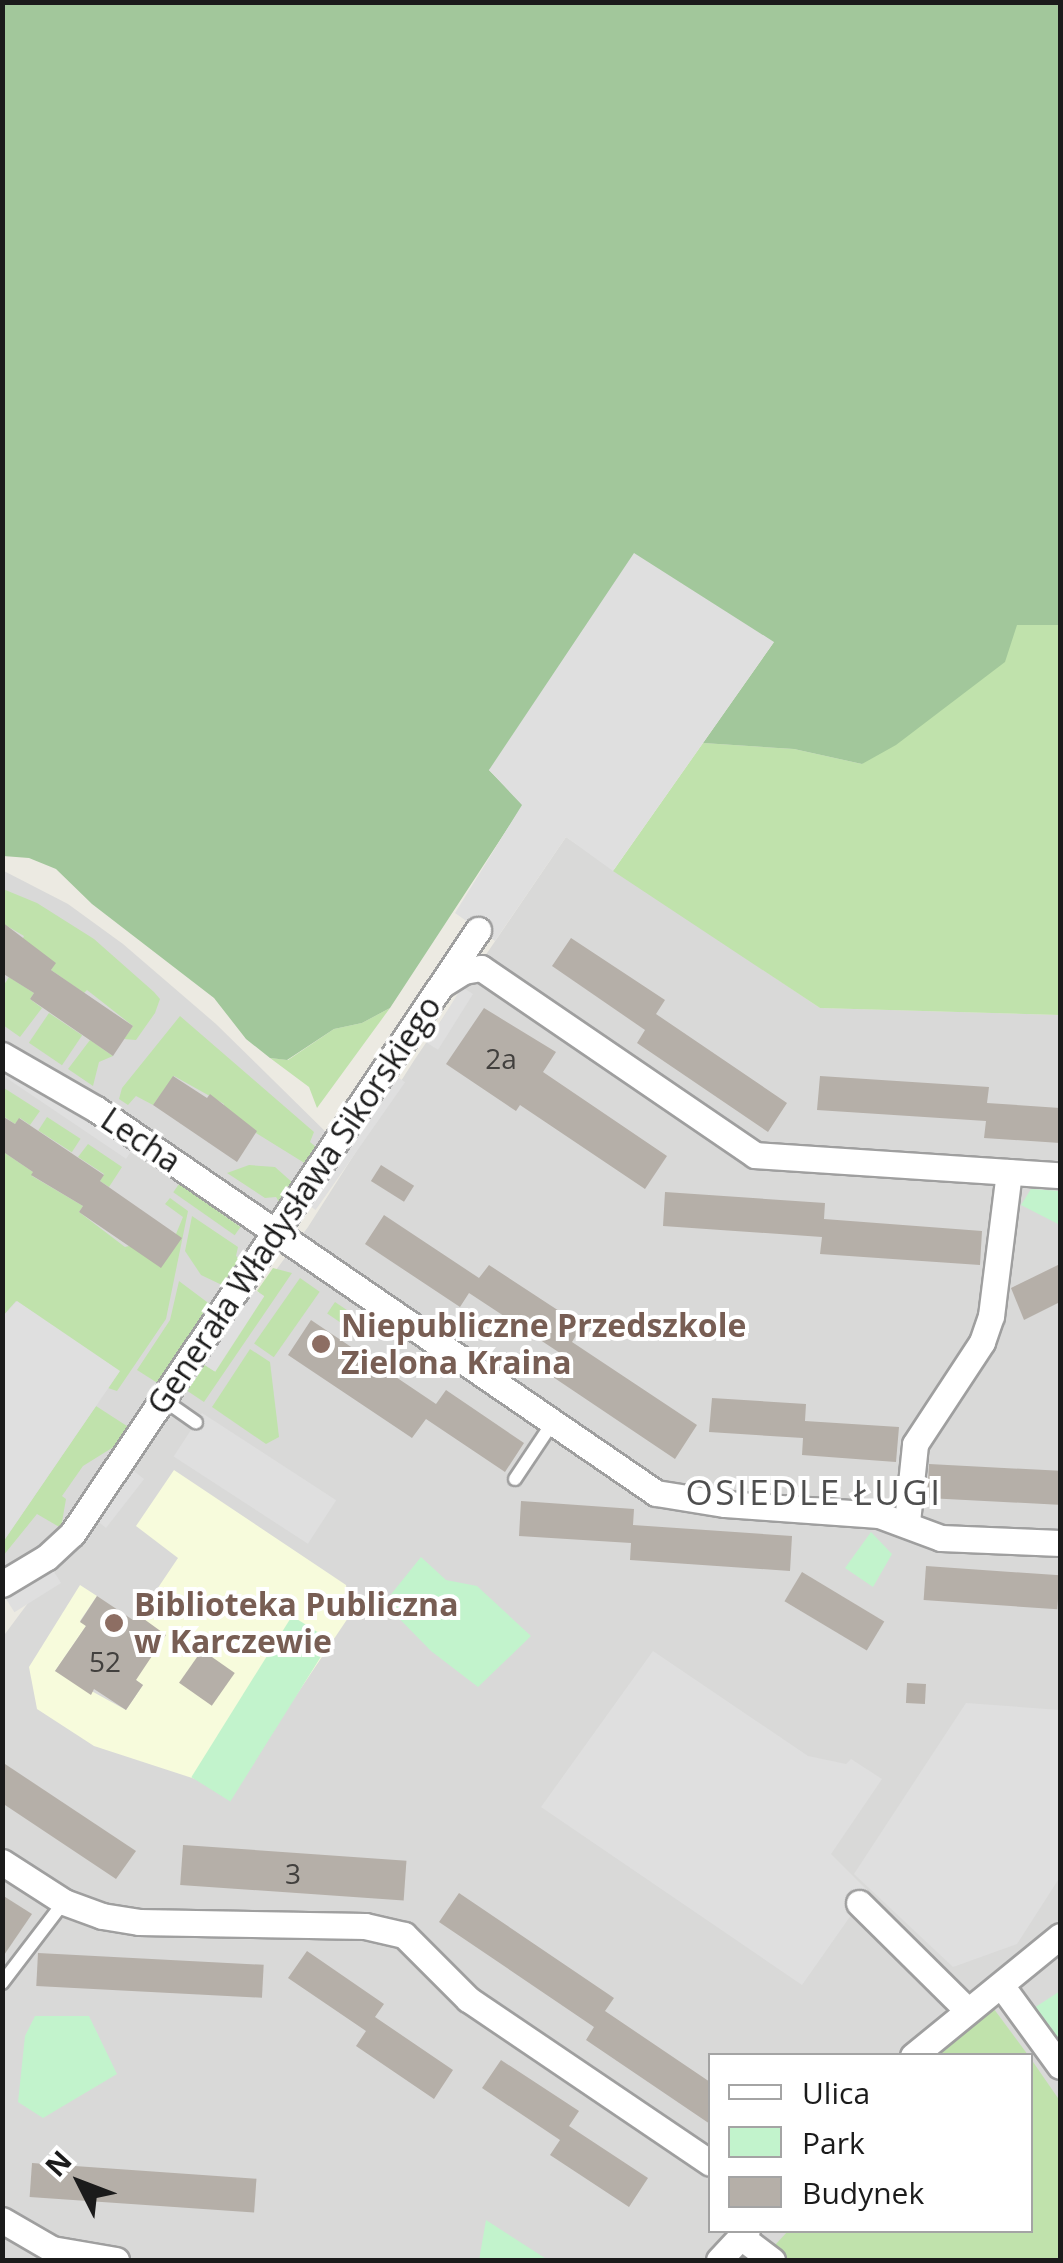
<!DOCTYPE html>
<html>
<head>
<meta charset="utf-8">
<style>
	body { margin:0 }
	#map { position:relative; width:1063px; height:2263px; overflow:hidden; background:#eceae2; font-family:"Open Sans",sans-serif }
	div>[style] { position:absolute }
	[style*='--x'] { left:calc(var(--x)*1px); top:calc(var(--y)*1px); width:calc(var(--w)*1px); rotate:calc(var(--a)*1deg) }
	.residential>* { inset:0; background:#d9d9d8 }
	.education>* { inset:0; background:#f7fbdc }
	.grass>* { inset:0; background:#c0e2ac; transform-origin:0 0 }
	.forest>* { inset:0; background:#a2c79b }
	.park>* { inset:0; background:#c2f3cc; transform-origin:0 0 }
	.parking>* { inset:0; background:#dfdfdf; transform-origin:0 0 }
	.building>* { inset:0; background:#b5afa8; transform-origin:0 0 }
	.roads { filter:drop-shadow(2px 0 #9f9f9f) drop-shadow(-2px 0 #9f9f9f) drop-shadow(0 2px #9f9f9f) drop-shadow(0 -2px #9f9f9f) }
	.lane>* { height:12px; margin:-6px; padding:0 6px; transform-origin:6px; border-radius:6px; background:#fff }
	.street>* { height:25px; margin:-12.5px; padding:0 12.5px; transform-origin:12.5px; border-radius:12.5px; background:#fff }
	.dots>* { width:28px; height:28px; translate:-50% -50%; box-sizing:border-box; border:5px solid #fff; border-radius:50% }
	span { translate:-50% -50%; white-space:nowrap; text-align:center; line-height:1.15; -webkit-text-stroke:8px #fff; paint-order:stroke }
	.number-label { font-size:28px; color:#42403e }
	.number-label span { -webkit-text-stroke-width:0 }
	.street-label { font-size:32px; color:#1b1b1b }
	.education-label { font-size:32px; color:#785e54; font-weight:700 }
	.left { translate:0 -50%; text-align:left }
	.neighbourhood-label { font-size:35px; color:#4e4e4e; letter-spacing:2.5px }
	.frame { position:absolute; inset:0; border:5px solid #1b1b1b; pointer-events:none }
	.legend { position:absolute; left:708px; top:2053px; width:325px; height:180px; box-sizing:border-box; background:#fff; border:2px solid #a4a4a4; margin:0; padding:12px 18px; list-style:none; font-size:30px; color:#1b1b1b }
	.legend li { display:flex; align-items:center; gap:20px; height:50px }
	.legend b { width:50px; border:2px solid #a4a4a4 }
	.north { position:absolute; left:30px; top:2133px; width:100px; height:100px; -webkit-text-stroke:8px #fff; paint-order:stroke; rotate:312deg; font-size:28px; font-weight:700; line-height:40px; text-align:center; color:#1b1b1b }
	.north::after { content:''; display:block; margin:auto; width:35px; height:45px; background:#1b1b1b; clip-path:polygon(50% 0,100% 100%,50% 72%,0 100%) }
</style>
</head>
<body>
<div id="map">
	<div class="residential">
		<i style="clip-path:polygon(evenodd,566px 837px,820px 1008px,1060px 1015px,1060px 2260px,3px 2260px,2px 1638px,308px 1227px,415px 1059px,566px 837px,710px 2056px,1030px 2056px,1030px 2230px,710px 2230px,710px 2056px)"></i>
		<i style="clip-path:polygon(2px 870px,68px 904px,123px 944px,216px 1024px,336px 1142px,77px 1525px,2px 1584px)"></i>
	</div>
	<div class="education">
		<i style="clip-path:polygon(174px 1470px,346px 1585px,350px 1615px,232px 1791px,94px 1746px,37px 1709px,29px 1667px,80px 1585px,97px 1596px,80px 1621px,86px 1626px,55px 1671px,126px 1710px,143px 1685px,136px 1680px,139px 1616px,178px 1558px,136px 1526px)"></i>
	</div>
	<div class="grass">
		<i style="clip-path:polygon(1016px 625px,1060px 625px,1060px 1015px,820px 1008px,613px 871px,703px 743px,794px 749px,862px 764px)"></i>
		<i style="clip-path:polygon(3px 889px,37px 903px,94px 939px,154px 992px,160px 999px,155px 1013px,136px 1040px,124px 1039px,133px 1026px,87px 990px,84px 993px,51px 970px,55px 963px,22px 940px,24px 936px,7px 926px,3px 929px)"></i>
		<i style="clip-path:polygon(9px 977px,34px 993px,30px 999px,42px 1008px,20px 1037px,3px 1025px,2px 988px)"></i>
		<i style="clip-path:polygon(390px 1008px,317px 1108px,309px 1087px,270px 1058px,288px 1060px,334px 1029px,362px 1023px)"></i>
		<i style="left:49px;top:1013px;width:40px;height:36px;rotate:34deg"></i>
		<i style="clip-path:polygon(180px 1016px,314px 1132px,310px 1142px,316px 1147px,306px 1164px,256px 1133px,222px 1108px,224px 1104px,174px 1076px,153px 1105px,136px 1096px,128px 1105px,119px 1099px,122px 1088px)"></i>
		<i style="clip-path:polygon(90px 1040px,113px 1056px,99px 1062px,93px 1086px,68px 1069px)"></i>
		<i style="clip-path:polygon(4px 1088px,40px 1111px,30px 1125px,20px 1118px,15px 1124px,3px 1116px)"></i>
		<i style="left:47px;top:1117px;width:40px;height:16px;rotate:33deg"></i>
		<i style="clip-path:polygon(88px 1144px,122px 1167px,109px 1187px,100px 1181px,104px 1174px,78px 1157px)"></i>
		<i style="clip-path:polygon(2px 1151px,33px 1172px,32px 1176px,83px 1206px,79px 1212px,125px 1247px,176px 1234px,183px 1217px,165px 1204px,170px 1198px,188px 1211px,166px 1319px,117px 1391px,108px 1388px,119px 1372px,16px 1301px,3px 1316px)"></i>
		<i style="clip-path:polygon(249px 1165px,275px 1167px,293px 1183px,279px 1202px,276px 1197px,265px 1198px,227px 1173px)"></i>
		<i style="left:179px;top:1184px;width:75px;height:10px;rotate:35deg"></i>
		<i style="clip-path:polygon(192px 1216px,238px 1247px,236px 1256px,241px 1260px,224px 1286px,201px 1275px,185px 1251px)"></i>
		<i style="clip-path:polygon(273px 1268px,292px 1273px,204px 1402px,183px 1388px,200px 1362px,214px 1371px,264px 1296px,257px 1291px)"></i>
		<i style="left:300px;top:1278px;width:24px;height:80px;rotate:35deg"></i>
		<i style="clip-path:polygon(179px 1281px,211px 1305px,159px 1384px,137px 1370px,170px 1320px)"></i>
		<i style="left:335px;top:1302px;width:47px;height:14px;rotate:34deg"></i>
		<i style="clip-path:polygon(250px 1349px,270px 1362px,279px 1437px,266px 1444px,212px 1407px)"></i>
		<i style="clip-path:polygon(96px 1406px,130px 1428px,120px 1443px,83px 1466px,62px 1496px,66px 1499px,61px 1528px,37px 1514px,3px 1556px,3px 1542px)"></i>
		<i style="clip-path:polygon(994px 2009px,1028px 2055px,928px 2056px)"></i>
		<i style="clip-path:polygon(1031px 2059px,1060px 2101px,1060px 2260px,761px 2260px,788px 2231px,1030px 2230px)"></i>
	</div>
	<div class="forest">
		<i style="clip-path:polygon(2px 3px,1060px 3px,1060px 625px,1017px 625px,1005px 662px,896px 745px,862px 764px,794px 749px,703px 743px,774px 642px,489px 770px,523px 805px,390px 1008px,362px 1023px,334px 1029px,287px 1060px,270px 1058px,246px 1039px,214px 998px,92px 904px,56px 869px,29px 858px,3px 856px)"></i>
	</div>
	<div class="park">
		<i style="clip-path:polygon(1031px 1189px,1060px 1191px,1060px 1225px,1021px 1205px)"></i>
		<i style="clip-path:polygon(871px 1532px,892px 1554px,873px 1587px,845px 1568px)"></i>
		<i style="clip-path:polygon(421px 1557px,446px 1580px,477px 1586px,531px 1636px,478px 1687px,431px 1651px,384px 1603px)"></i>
		<i style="left:292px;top:1616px;width:46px;height:190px;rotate:32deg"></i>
		<i style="clip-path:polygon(1060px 1991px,1060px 2042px,1034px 2008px)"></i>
		<i style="clip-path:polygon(35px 2016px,89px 2016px,117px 2074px,43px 2118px,18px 2102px,25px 2036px)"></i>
		<i style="clip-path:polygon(486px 2220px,548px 2260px,479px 2260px)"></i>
	</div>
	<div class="parking">
		<i style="clip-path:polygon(634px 553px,774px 642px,613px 871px,566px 837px,495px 941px,455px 913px,522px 805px,489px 770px)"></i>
		<i style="left:462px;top:987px;width:13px;height:66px;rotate:32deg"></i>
		<i style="left:12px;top:1065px;width:147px;height:14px;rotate:34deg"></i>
		<i style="left:392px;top:1073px;width:16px;height:156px;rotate:35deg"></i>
		<i style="left:250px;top:1287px;width:17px;height:90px;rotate:33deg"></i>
		<i style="clip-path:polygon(17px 1301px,120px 1371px,3px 1542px,3px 1316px)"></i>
		<i style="left:202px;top:1413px;width:160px;height:52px;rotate:33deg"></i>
		<i style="left:130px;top:1468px;width:18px;height:62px;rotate:38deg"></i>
		<i style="left:51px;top:1567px;width:19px;height:55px;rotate:58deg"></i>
		<i style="clip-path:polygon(653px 1651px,808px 1756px,846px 1764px,851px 1759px,882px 1779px,831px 1854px,868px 1891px,802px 1985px,541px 1807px)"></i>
		<i style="clip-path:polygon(966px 1703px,1060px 1710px,1060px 1877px,1017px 1944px,953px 1967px,854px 1874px)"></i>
	</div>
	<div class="building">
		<i style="clip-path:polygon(2px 922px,56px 963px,51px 970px,133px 1026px,113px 1056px,30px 999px,34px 993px,2px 973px)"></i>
		<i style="clip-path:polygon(571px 938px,665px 1000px,656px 1014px,787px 1103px,768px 1132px,637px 1043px,645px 1030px,552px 966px)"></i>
		<i style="clip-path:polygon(484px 1008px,556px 1052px,543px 1072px,667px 1156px,645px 1189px,520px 1105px,516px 1111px,446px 1064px)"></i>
		<i style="clip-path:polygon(173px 1076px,207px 1098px,210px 1094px,257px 1131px,237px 1162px,153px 1105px)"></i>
		<i style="clip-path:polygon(820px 1076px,989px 1087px,987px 1103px,1060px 1108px,1060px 1143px,984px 1138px,986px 1121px,817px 1110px)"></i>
		<i style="clip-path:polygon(2px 1116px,15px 1124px,19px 1118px,104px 1175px,100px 1181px,182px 1238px,161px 1268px,79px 1212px,83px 1206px,31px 1175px,33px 1172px,2px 1151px)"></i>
		<i style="left:381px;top:1165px;width:39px;height:19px;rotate:32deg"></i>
		<i style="clip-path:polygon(665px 1192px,825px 1203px,824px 1219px,982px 1231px,980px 1265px,820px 1254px,822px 1237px,663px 1226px)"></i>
		<i style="clip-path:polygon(384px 1215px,479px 1278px,489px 1265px,582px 1326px,572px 1342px,697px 1425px,675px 1459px,550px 1375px,568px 1347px,563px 1355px,469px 1293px,460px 1307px,365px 1244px)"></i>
		<i style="clip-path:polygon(1060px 1264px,1060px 1302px,1024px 1320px,1011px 1288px)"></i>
		<i style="clip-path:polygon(311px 1320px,436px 1404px,446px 1390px,524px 1443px,505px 1472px,426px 1419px,412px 1438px,288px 1355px)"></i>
		<i style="clip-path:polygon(712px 1398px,806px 1404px,805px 1421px,899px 1427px,896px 1462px,802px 1455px,803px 1438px,709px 1432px)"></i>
		<i style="left:929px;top:1464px;width:131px;height:34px;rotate:3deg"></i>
		<i style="clip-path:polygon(521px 1501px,634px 1509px,633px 1525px,792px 1536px,790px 1571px,630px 1560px,631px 1543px,519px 1536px)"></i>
		<i style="left:926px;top:1566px;width:134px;height:34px;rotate:4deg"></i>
		<i style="left:802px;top:1572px;width:96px;height:34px;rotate:31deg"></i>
		<i style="clip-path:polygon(97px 1596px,133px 1620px,137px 1614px,166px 1635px,136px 1680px,143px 1685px,126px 1710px,94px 1689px,91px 1695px,55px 1671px,86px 1626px,80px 1622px)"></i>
		<i style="left:202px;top:1650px;width:40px;height:40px;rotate:35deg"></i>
		<i style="left:907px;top:1683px;width:19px;height:20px;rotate:3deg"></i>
		<i style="clip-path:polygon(2px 1762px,136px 1851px,116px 1879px,2px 1803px)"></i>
		<i style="left:183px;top:1845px;width:224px;height:40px;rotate:4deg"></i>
		<i style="clip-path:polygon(459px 1893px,614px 1998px,605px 2011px,710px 2082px,710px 2124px,586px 2040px,594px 2027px,439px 1922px)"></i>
		<i style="clip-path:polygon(2px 1895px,32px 1914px,2px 1958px)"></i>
		<i style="clip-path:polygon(307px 1951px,384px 2004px,375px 2017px,453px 2070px,434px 2099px,356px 2046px,366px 2031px,288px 1978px)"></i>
		<i style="left:38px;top:1953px;width:226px;height:33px;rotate:3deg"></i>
		<i style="clip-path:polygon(501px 2060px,579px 2111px,569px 2126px,648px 2178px,629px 2207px,550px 2155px,560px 2140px,482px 2088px)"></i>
		<i style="left:32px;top:2163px;width:225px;height:34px;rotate:4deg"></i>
	</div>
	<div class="roads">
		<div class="lane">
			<i style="--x:164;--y:1400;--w:39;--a:35"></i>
			<i style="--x:515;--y:1479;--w:69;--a:-56.3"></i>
			<i style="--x:2;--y:1983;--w:102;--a:-52.6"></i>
		</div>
		<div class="street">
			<i style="--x:443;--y:984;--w:25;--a:-32"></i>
			<i style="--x:464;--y:971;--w:17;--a:-10"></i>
			<i style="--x:481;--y:968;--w:332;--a:34.3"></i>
			<i style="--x:755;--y:1155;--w:306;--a:3.8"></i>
			<i style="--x:2;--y:1055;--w:108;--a:29.9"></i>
			<i style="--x:96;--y:1109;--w:679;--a:34.44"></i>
			<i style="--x:656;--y:1493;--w:70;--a:9.1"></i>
			<i style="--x:725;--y:1504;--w:154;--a:4.1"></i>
			<i style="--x:879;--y:1515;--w:66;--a:20.4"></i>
			<i style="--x:941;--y:1538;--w:119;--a:2.4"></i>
			<i style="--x:907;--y:1522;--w:78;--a:-84.1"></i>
			<i style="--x:915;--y:1444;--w:122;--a:-56.7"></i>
			<i style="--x:982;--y:1342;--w:28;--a:-71"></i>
			<i style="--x:991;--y:1316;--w:145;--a:-82.9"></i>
			<i style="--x:2;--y:1584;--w:52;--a:-31"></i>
			<i style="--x:47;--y:1557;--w:34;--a:-43"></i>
			<i style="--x:72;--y:1534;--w:728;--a:-56.09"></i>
			<i style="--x:2;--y:1862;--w:74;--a:32.8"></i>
			<i style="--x:64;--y:1902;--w:40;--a:20.2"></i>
			<i style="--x:102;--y:1916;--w:37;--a:9"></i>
			<i style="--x:139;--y:1922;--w:226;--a:1"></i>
			<i style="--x:365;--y:1926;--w:40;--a:13"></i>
			<i style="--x:404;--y:1935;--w:91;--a:45"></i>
			<i style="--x:468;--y:1999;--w:292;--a:34.1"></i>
			<i style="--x:859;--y:1903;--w:152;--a:44.7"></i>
			<i style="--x:1001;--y:1985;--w:100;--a:53.9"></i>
			<i style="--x:913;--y:2056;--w:190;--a:-39.2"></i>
			<i style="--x:2;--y:2220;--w:58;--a:30.1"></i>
			<i style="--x:52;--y:2249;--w:65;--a:9.8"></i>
			<i style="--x:741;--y:2237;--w:39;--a:37"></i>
			<i style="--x:719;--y:2260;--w:41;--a:-47"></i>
		</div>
	</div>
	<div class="dots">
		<i style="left:321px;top:1344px;background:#8d6e63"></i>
		<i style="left:114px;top:1623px;background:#8d6e63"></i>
	</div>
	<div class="number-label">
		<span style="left:501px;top:1058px">2a</span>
		<span style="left:105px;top:1661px">52</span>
		<span style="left:293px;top:1873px">3</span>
	</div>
	<div class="street-label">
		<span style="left:141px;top:1140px;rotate:34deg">Lecha</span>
		<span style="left:294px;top:1205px;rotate:-56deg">Generała Władysława Sikorskiego</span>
	</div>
	<div class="education-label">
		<span class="left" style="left:341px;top:1344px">Niepubliczne Przedszkole<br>Zielona Kraina</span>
		<span class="left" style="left:134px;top:1623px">Biblioteka Publiczna<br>w Karczewie</span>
	</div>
	<div class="neighbourhood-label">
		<span style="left:814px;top:1492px">OSIEDLE ŁUGI</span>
	</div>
	<div class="frame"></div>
	<ul class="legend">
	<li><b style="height:12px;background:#fff"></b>Ulica</li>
	<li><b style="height:28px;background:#c2f3cc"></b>Park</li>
	<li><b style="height:28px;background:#b5afa8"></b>Budynek</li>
	</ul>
	<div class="north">N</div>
</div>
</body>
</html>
